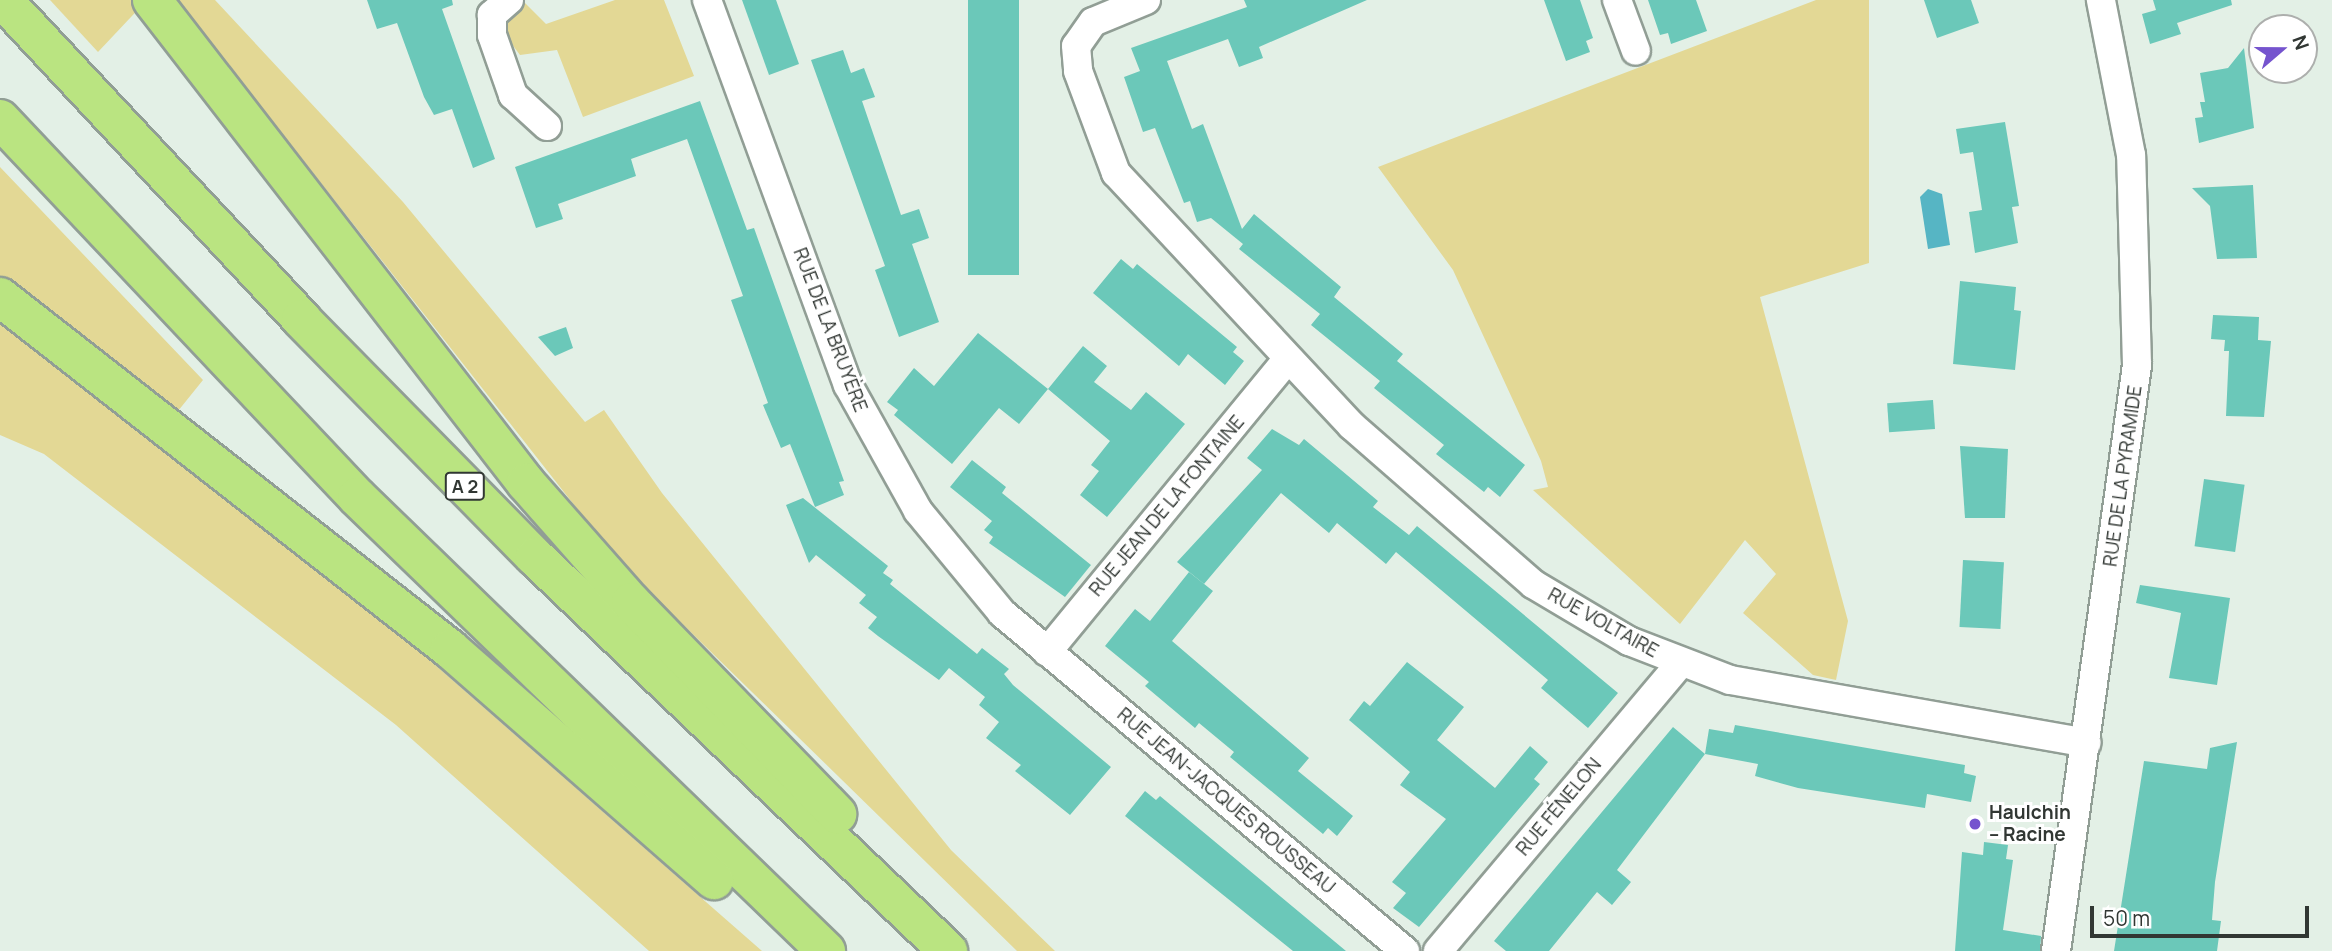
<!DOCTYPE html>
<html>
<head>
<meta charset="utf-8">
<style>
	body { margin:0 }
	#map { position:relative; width:2332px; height:951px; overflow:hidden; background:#e3f0e6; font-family:Manrope,sans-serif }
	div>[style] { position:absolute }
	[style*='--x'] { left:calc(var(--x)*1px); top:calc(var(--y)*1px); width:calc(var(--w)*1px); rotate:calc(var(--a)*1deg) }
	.green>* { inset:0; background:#e3d895 }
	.water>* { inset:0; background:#56b5c4 }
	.building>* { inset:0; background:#6bc8b9; transform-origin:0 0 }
	.roads { filter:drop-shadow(2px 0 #919e95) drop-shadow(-2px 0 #919e95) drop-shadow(0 2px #919e95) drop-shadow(0 -2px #919e95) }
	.minor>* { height:28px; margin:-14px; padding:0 14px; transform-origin:14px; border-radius:14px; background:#fff }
	.motorway>* { height:38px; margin:-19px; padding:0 19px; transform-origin:19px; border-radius:19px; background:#bae481 }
	.dots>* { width:19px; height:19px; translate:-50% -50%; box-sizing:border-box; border:4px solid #fff; border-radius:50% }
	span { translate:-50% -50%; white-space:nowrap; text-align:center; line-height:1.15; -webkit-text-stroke:6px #fff; paint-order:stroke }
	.shield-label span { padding:2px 5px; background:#fff; border:2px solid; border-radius:5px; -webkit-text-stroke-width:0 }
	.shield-label { font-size:18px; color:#313733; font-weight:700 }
	.street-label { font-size:19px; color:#313733 }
	.poi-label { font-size:19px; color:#313733; font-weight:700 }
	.left { translate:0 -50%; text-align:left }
	.north { position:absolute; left:2248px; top:14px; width:70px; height:70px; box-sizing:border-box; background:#fff; border:2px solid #adafad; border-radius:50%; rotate:70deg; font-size:19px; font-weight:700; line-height:28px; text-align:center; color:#313733 }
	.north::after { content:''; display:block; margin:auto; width:24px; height:32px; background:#7554ce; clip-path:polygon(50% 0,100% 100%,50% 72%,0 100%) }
	.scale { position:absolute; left:2090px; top:906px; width:219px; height:32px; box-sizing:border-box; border:4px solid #313733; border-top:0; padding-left:9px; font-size:21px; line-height:24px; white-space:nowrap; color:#313733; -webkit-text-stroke:5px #fff; paint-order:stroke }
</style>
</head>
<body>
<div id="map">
	<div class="green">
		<i style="clip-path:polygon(50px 0,147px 0,98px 52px)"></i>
		<i style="clip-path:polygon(177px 0,215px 0,403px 202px,585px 422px,604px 410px,662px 493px,951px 850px,1055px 951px,1017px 951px,619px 562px)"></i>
		<i style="clip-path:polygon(615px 0,664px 0,694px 76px,583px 117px,557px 50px,520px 55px,505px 35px,504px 21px,523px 1px,546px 24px)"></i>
		<i style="clip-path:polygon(1816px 0,1869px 0,1869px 263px,1760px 297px,1848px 621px,1836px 680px,1813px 675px,1743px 613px,1776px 574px,1745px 540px,1680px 624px,1533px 490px,1548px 487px,1541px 461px,1453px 270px,1378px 167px)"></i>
		<i style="clip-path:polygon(0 167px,203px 380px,153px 442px,361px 600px,762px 951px,649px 951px,396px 725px,44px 454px,0 435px)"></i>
	</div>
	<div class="water">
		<i style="clip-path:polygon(1928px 189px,1942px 194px,1950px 245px,1928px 249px,1920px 197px)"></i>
	</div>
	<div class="building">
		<i style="clip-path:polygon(367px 0,452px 0,453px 5px,442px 9px,495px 159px,473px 168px,452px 109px,434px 115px,424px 97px,397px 23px,377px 29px)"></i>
		<i style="clip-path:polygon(742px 0,776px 0,799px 64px,769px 75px)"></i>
		<i style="left:968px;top:0;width:51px;height:275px"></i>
		<i style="clip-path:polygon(1244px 0,1367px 0,1259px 47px,1263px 58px,1239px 67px,1228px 39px,1167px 61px,1192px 129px,1203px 124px,1242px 229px,1254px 214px,1286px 241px,1341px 287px,1334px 297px,1403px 354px,1397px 361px,1525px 465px,1500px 497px,1488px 487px,1484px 492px,1436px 454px,1444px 445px,1374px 388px,1380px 381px,1311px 325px,1320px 314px,1239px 249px,1243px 244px,1211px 218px,1197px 222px,1190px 201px,1184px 203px,1155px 128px,1143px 132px,1124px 77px,1140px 71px,1131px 48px,1247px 7px)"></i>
		<i style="clip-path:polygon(1544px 0,1580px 0,1593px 38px,1586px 41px,1590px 52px,1566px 61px)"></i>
		<i style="clip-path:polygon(1648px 0,1696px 0,1707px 31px,1671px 44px,1668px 33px,1660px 35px)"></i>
		<i style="clip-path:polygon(1924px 0,1971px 0,1979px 23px,1937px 38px)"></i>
		<i style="clip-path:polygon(2153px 0,2231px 0,2232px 5px,2177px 23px,2181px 34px,2150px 44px,2142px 14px,2156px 10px)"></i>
		<i style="clip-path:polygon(2244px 48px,2254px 128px,2199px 143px,2195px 118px,2203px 117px,2200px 102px,2205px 102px,2200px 73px,2228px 68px)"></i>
		<i style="clip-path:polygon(843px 50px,851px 73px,864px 68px,875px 97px,862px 101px,901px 215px,919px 209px,929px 238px,912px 244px,939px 322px,899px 337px,875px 270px,885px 266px,811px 60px)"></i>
		<i style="clip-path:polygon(700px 101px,747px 230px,754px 228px,844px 481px,839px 482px,844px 495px,815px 507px,790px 444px,781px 448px,763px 405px,768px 403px,731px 300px,743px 296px,687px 139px,631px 159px,636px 176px,558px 204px,563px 219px,536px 228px,515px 167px)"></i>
		<i style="clip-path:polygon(2005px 122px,2019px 206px,2012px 207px,2018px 243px,1975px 253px,1969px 212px,1982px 210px,1973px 152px,1960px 154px,1956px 129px)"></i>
		<i style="clip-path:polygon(2253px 185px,2257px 258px,2217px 259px,2210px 206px,2192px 188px)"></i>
		<i style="clip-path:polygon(1121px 259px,1133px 269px,1137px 264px,1237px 347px,1233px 352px,1244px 361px,1225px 385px,1188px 354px,1179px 366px,1093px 293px)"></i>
		<i style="clip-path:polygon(1960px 281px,2016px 287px,2014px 310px,2021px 311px,2015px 370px,1953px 364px)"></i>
		<i style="clip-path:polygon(2213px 315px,2259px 317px,2258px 340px,2271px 341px,2264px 417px,2226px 416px,2229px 351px,2224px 351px,2225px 340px,2211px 339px)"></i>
		<i style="clip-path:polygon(566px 327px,573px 348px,555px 356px,538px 337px)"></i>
		<i style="clip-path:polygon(978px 333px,1048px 389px,1019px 424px,999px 408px,952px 464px,894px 415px,898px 410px,887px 402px,914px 368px,934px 386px)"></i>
		<i style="clip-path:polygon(1083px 346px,1107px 366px,1094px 382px,1131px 410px,1146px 392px,1185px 424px,1107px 517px,1080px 495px,1099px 471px,1091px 465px,1110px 441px,1048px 389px)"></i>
		<i style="left:1933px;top:400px;width:29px;height:46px;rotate:86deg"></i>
		<i style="clip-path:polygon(1272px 429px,1299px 445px,1304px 439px,1378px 501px,1373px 507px,1409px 535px,1417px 526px,1618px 693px,1595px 720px,1588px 728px,1541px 688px,1548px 680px,1396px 552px,1386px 564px,1337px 523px,1329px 533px,1281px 493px,1204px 584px,1177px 562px,1262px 470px,1247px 458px)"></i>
		<i style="clip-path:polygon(1960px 446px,2008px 449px,2005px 518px,1965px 518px)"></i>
		<i style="clip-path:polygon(972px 460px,1006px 487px,1002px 493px,1091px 565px,1065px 597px,989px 543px,993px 537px,984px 530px,992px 521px,950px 487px)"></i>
		<i style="left:2204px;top:479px;width:41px;height:68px;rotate:8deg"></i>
		<i style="clip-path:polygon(803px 498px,888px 566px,883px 573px,893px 580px,890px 584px,977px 654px,982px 648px,1009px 669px,1004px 674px,1013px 685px,1111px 767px,1070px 815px,1015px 771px,1021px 765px,986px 738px,999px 722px,979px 705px,985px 697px,949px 668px,939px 680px,878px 636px,868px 628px,877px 617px,859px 603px,866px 595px,816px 555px,809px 563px,786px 505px)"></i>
		<i style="left:1963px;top:560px;width:41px;height:67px;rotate:3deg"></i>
		<i style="clip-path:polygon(1189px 572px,1213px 591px,1172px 641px,1309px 758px,1298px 771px,1353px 816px,1337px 836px,1328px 828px,1323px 834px,1230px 757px,1234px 752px,1199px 723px,1195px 728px,1145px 686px,1149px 682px,1105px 646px,1135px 609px,1150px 621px)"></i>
		<i style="clip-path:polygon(2140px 585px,2230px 598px,2217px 685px,2169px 678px,2181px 613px,2136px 603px)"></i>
		<i style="clip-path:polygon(1407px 662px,1464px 707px,1437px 740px,1495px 788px,1530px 746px,1548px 762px,1534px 779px,1540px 784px,1419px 927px,1393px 908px,1406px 893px,1392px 882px,1446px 819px,1400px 785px,1410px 772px,1349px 720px,1364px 701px,1370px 706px)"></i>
		<i style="clip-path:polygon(1735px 725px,1965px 765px,1964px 773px,1976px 776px,1971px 802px,1927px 794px,1925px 808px,1798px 788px,1755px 776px,1758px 764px,1705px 754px,1617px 870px,1631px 882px,1612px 905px,1597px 892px,1549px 951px,1506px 951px,1494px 941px,1673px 727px,1705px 754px,1709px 729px,1733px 733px)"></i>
		<i style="clip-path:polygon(2237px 742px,2215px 882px,2212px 920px,2221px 921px,2217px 951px,2114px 951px,2144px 761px,2207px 769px,2210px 748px)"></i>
		<i style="clip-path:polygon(1145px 791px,1156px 800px,1160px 796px,1346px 951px,1293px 951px,1125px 816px)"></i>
		<i style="clip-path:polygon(1984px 842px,2008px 845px,2006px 859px,2013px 860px,2003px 930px,2041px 936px,2040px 951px,1955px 951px,1962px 852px,1983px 855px)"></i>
	</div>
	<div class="roads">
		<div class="minor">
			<i style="--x:509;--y:0;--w:23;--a:139"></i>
			<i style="--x:492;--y:15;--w:20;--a:90"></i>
			<i style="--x:492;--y:35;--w:64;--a:70.7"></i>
			<i style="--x:513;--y:95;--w:46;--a:42.4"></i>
			<i style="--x:707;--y:0;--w:410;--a:69.9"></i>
			<i style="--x:848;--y:385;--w:144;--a:60.9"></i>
			<i style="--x:918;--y:511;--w:132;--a:50.5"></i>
			<i style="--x:1002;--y:613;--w:526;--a:39.99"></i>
			<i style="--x:1146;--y:0;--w:57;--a:157.5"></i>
			<i style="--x:1093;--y:22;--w:29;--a:125"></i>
			<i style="--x:1076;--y:46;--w:25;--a:85"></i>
			<i style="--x:1078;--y:71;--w:109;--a:69.6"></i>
			<i style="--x:1116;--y:173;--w:346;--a:47"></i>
			<i style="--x:1352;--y:426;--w:240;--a:41.1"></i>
			<i style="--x:1533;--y:584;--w:112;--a:30.7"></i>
			<i style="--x:1629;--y:641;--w:108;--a:21.1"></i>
			<i style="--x:1730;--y:680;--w:362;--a:10"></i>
			<i style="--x:1617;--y:0;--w:54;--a:69.6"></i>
			<i style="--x:1047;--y:652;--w:379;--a:-50.6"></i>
			<i style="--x:1438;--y:951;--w:375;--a:-49.9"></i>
			<i style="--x:2056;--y:951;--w:592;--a:-82.13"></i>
			<i style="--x:2137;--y:365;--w:210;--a:-91.6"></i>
			<i style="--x:2131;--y:155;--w:158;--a:-101"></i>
		</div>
		<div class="motorway">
			<i style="--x:3;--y:0;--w:437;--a:46.9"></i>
			<i style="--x:301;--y:319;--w:334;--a:45.5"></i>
			<i style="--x:535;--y:557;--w:571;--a:43.65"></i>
			<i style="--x:152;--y:0;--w:611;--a:52.25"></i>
			<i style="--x:526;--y:483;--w:159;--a:48.6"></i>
			<i style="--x:631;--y:602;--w:296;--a:45.8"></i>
			<i style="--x:0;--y:119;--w:520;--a:46.64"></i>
			<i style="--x:357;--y:497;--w:653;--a:44.07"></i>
			<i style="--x:0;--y:297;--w:571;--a:38.03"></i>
			<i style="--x:450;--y:649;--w:351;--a:41.2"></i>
		</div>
	</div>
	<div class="dots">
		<i style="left:1975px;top:824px;background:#7554ce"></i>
	</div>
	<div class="shield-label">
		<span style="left:465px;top:486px">A 2</span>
	</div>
	<div class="street-label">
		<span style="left:830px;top:330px;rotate:69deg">RUE DE LA BRUYÈRE</span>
		<span style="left:2123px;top:476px;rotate:-82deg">RUE DE LA PYRAMIDE</span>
		<span style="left:1167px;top:506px;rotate:-50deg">RUE JEAN DE LA FONTAINE</span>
		<span style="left:1603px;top:623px;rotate:29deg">RUE VOLTAIRE</span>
		<span style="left:1226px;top:801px;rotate:40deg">RUE JEAN-JACQUES ROUSSEAU</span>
		<span style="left:1559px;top:807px;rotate:-50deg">RUE FÉNELON</span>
	</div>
	<div class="poi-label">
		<span class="left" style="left:1989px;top:824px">Haulchin<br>– Racine</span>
	</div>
	<div class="north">N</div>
	<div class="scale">50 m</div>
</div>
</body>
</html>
